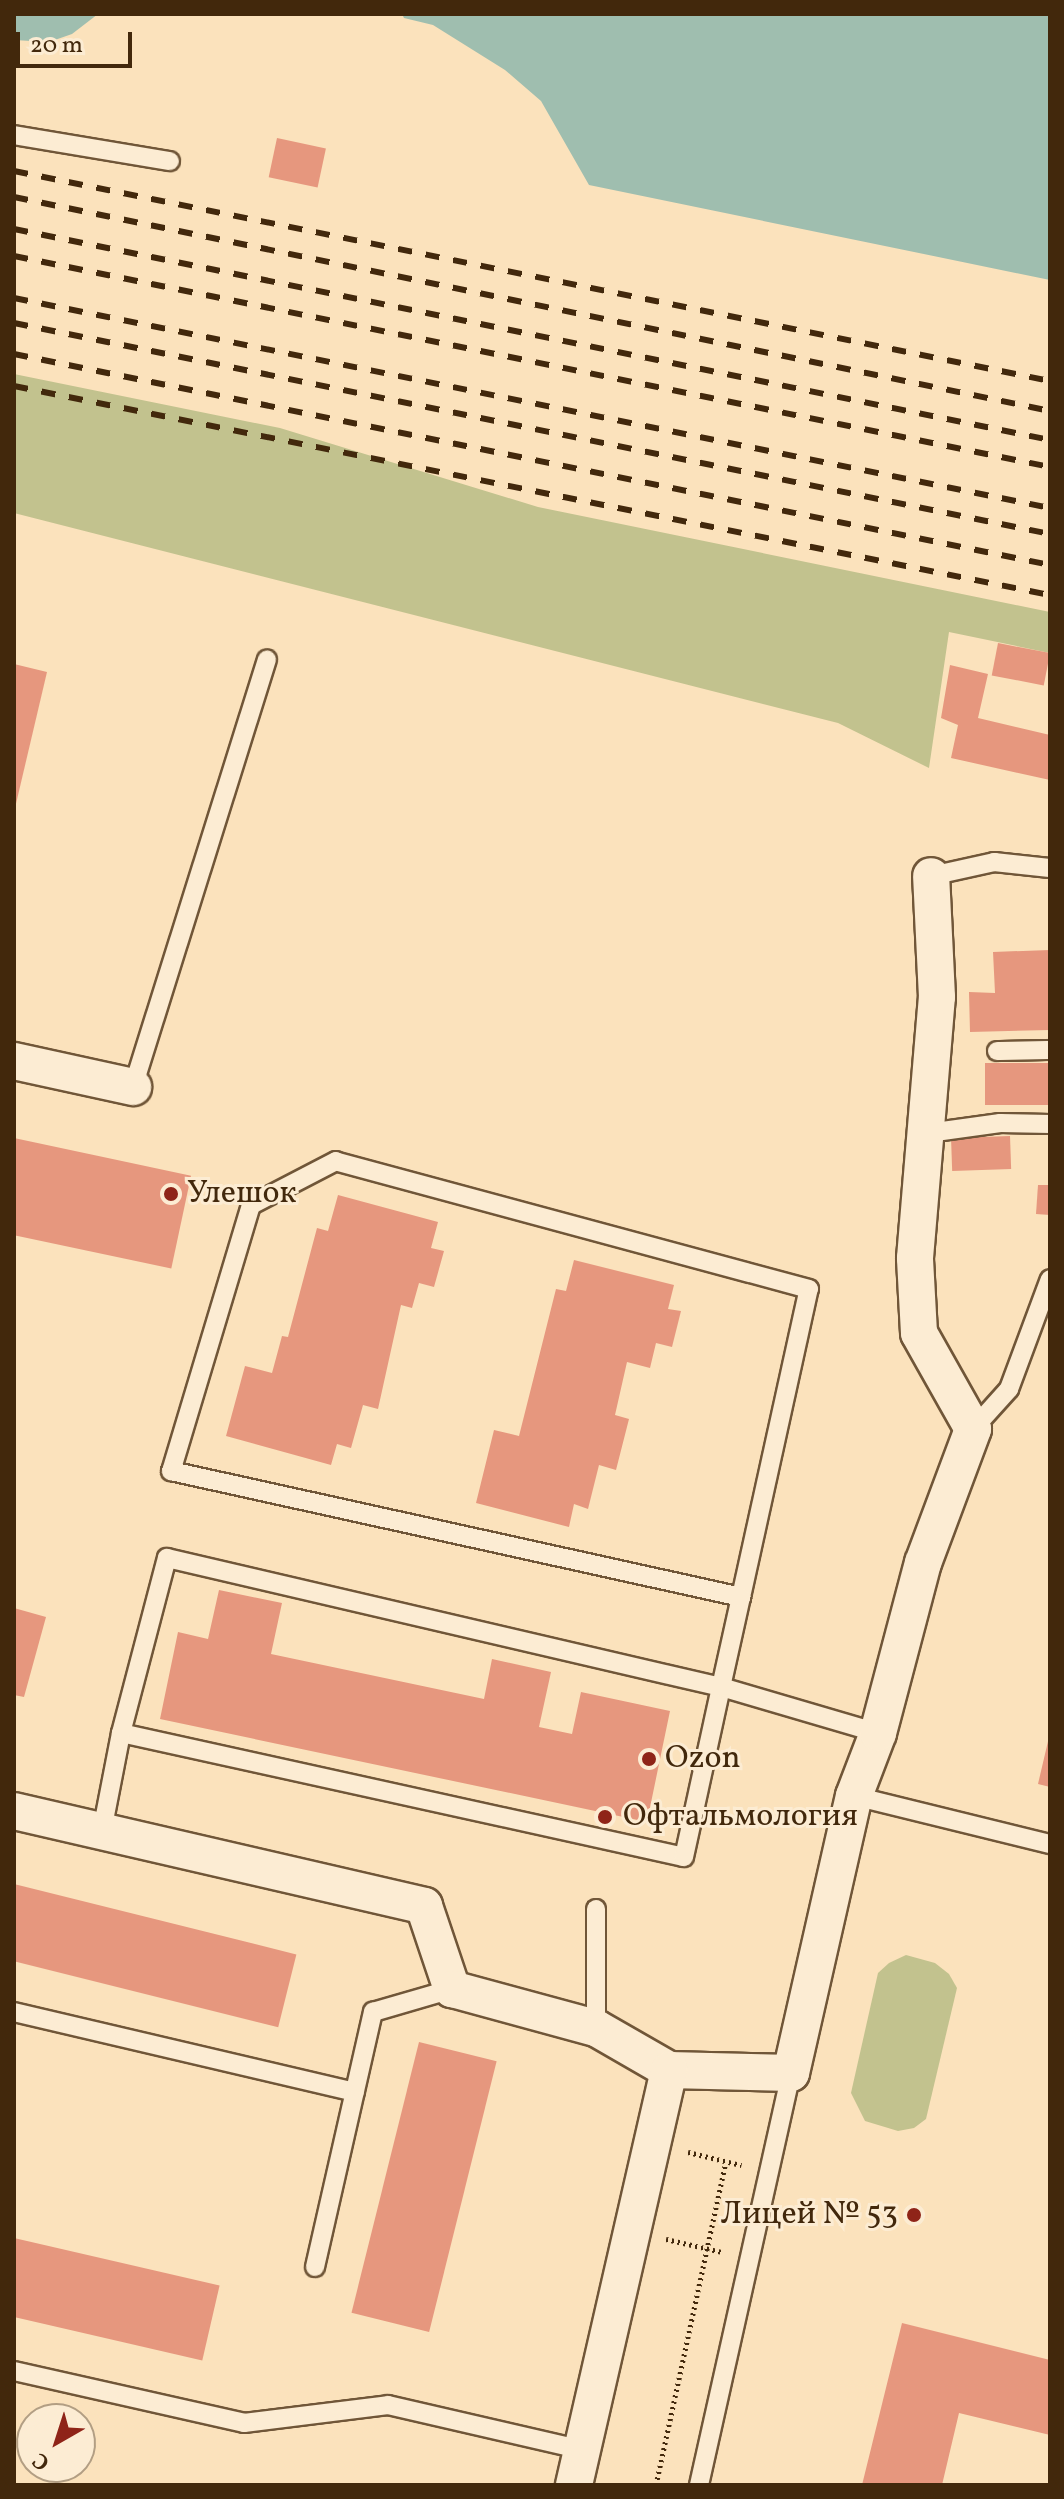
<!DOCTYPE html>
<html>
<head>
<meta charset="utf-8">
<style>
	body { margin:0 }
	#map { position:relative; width:1064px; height:2499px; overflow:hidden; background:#fbe2bc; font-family:Vollkorn,serif }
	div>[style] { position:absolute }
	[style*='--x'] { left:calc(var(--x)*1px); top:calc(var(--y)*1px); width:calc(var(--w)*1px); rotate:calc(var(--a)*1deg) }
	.green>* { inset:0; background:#c2c28e }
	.water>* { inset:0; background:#9fbeaf }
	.building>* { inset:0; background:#e6977e; transform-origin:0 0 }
	.path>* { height:5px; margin-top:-2.5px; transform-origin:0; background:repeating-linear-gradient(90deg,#42280c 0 2px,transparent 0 6px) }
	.roads { filter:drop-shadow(2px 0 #705638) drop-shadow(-2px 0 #705638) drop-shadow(0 2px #705638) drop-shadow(0 -2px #705638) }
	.service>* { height:18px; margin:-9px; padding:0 9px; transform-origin:9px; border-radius:9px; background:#fcecd3 }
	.minor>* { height:36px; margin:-18px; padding:0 18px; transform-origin:18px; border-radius:18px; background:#fcecd3 }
	.rail>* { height:6px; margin-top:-3px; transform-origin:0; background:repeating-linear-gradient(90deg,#42280c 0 14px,transparent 0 28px) }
	.dots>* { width:22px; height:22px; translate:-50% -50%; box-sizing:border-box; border:4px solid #fcecd3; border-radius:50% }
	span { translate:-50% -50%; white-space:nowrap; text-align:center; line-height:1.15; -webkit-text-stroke:6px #fcecd3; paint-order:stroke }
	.poi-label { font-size:32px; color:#42280c }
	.left { translate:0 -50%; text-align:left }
	.right { translate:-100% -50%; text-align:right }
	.frame { position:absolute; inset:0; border:16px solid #42280c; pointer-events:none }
	.north { position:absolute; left:16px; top:2403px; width:80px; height:80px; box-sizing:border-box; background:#fcecd3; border:2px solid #b29e83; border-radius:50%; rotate:219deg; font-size:22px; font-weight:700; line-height:32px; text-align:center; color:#42280c }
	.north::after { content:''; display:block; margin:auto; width:28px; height:36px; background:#8f2418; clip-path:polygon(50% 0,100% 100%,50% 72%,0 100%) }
	.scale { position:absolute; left:16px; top:32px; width:116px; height:36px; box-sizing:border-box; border:4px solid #42280c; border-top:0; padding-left:10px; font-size:24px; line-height:28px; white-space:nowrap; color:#42280c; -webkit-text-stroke:6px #fcecd3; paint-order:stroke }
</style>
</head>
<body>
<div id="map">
	<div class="green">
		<i style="clip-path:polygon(14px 374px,280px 428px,538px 507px,1050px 612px,1050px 653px,949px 632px,929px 768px,838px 723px,14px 513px)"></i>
		<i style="clip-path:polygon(906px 1955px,935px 1963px,949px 1974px,957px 1988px,926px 2119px,914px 2128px,898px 2131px,865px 2121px,851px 2093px,878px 1973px,889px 1963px)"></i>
	</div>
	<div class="water">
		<i style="clip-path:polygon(14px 14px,98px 14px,72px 34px,49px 42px,14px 40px)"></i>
		<i style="clip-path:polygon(402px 14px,1050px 14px,1050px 280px,589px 185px,541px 101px,505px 70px,433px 25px,404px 18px)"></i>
	</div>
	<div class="building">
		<i style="left:277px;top:138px;width:50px;height:40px;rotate:12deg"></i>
		<i style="left:998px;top:643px;width:53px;height:33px;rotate:11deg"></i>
		<i style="clip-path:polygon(14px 664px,47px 672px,15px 808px,14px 808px)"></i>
		<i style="clip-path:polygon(950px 665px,988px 674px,978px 718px,1050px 735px,1050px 780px,951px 758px,958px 725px,941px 718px)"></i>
		<i style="clip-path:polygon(1050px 950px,1050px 1030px,970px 1032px,969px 992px,995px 993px,993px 952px)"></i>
		<i style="left:985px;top:1063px;width:65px;height:42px"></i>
		<i style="left:1010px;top:1136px;width:33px;height:59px;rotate:88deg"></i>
		<i style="left:14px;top:1138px;width:181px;height:95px;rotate:12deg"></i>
		<i style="clip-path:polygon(1038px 1185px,1050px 1185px,1050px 1215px,1036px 1214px)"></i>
		<i style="clip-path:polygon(338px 1195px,438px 1222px,431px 1248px,444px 1251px,434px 1287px,419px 1283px,412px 1308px,401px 1305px,378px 1409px,363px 1405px,351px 1448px,337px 1444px,331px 1465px,226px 1436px,245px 1366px,272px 1373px,282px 1336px,288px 1337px,317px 1228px,328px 1231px)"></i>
		<i style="clip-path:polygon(574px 1260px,674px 1285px,668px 1309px,681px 1311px,672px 1347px,656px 1343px,650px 1368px,627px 1362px,615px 1415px,629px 1419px,616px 1470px,599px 1465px,588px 1509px,574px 1504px,569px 1527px,476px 1503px,494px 1430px,519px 1436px,556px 1289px,566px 1291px)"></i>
		<i style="clip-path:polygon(219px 1590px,282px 1603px,271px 1654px,484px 1699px,492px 1659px,551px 1672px,539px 1727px,572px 1734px,581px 1692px,670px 1711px,647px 1822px,160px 1719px,178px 1632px,208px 1639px)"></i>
		<i style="clip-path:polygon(14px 1608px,46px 1617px,24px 1697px,14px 1695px)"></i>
		<i style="clip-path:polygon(1049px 1737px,1050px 1737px,1050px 1787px,1038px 1784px)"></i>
		<i style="left:14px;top:1884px;width:291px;height:75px;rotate:14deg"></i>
		<i style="left:419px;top:2042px;width:80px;height:279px;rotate:14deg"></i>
		<i style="left:14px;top:2238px;width:211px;height:77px;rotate:13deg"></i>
		<i style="clip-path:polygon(902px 2323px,1050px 2360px,1050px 2435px,959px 2413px,942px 2485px,862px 2485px)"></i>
	</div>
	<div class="path">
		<i style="--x:688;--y:2152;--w:55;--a:13.8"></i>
		<i style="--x:666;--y:2239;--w:57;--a:13.1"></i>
		<i style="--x:656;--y:2485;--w:330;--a:-77.8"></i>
	</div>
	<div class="roads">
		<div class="service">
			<i style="--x:14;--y:135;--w:158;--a:9.5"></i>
			<i style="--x:931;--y:876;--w:65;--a:-12.5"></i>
			<i style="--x:994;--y:862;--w:56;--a:6.1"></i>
			<i style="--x:997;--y:1051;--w:53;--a:-1.1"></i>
			<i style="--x:133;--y:1087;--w:448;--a:-72.6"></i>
			<i style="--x:928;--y:1133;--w:73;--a:-7.9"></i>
			<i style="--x:1000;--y:1123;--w:50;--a:1.1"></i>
			<i style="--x:973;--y:1429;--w:54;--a:-48"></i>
			<i style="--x:1009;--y:1389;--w:117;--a:-69.6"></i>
			<i style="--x:121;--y:1733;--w:576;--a:12.42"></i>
			<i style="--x:684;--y:1857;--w:174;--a:-77.7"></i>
			<i style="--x:721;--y:1687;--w:164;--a:16.3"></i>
			<i style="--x:854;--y:1796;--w:202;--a:13.8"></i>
			<i style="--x:102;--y:1831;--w:100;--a:-79"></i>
			<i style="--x:121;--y:1733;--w:181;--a:-75.3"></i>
			<i style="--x:167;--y:1558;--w:569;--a:13.11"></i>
			<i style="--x:721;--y:1687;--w:92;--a:-77.5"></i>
			<i style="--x:741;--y:1597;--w:315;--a:-77.6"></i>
			<i style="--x:809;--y:1289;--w:490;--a:-164.9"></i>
			<i style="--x:336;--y:1161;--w:96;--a:152.6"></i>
			<i style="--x:251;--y:1205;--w:278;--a:106.7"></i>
			<i style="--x:171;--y:1471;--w:584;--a:12.46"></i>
			<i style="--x:596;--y:1909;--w:119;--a:90"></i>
			<i style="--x:14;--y:2012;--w:350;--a:13.2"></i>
			<i style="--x:315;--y:2267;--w:262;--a:-77.2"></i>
			<i style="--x:373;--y:2012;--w:82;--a:-16.2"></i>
			<i style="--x:14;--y:2371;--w:236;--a:12.7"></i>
			<i style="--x:244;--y:2423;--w:145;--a:-7.1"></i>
			<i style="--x:388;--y:2405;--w:200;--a:13"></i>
			<i style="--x:699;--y:2485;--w:422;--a:-77.4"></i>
		</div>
		<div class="minor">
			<i style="--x:14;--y:1061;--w:122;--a:12.3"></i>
			<i style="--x:14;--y:1811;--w:421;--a:13"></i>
			<i style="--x:424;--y:1906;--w:88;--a:71.4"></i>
			<i style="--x:452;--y:1989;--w:149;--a:15.2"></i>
			<i style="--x:596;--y:2028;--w:84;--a:29.9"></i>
			<i style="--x:669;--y:2070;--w:122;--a:1.4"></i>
			<i style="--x:791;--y:2073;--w:284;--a:-77.2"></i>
			<i style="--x:854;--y:1796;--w:67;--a:-69.1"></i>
			<i style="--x:878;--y:1733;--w:176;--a:-75.2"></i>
			<i style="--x:923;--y:1563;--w:143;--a:-69.5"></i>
			<i style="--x:973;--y:1429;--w:110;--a:-119.4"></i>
			<i style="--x:919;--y:1333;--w:75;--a:-93.1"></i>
			<i style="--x:915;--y:1258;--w:262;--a:-85.2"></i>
			<i style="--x:937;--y:997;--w:121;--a:-92.8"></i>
			<i style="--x:574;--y:2485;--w:426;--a:-77.1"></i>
		</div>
	</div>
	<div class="rail">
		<i style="--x:14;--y:171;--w:1057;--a:11.46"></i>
		<i style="--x:14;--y:197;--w:1058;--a:11.67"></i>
		<i style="--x:14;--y:229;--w:1057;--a:11.51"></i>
		<i style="--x:14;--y:256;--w:1057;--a:11.51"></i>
		<i style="--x:14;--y:298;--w:1057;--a:11.46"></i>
		<i style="--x:14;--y:323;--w:1057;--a:11.51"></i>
		<i style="--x:14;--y:354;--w:1057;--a:11.51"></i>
		<i style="--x:14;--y:386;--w:1057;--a:11.41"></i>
	</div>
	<div class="dots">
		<i style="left:171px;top:1194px;background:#8f2418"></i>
		<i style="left:649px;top:1759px;background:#8f2418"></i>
		<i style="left:605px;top:1817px;background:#8f2418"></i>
		<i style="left:914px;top:2215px;background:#8f2418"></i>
	</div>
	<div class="poi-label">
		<span class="left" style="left:187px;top:1194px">Улешок</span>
		<span class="left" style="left:665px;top:1759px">Ozon</span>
		<span class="left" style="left:623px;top:1817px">Офтальмология</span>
		<span class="right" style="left:898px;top:2215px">Лицей № 53</span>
	</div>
	<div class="frame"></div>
	<div class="north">С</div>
	<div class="scale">20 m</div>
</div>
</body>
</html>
